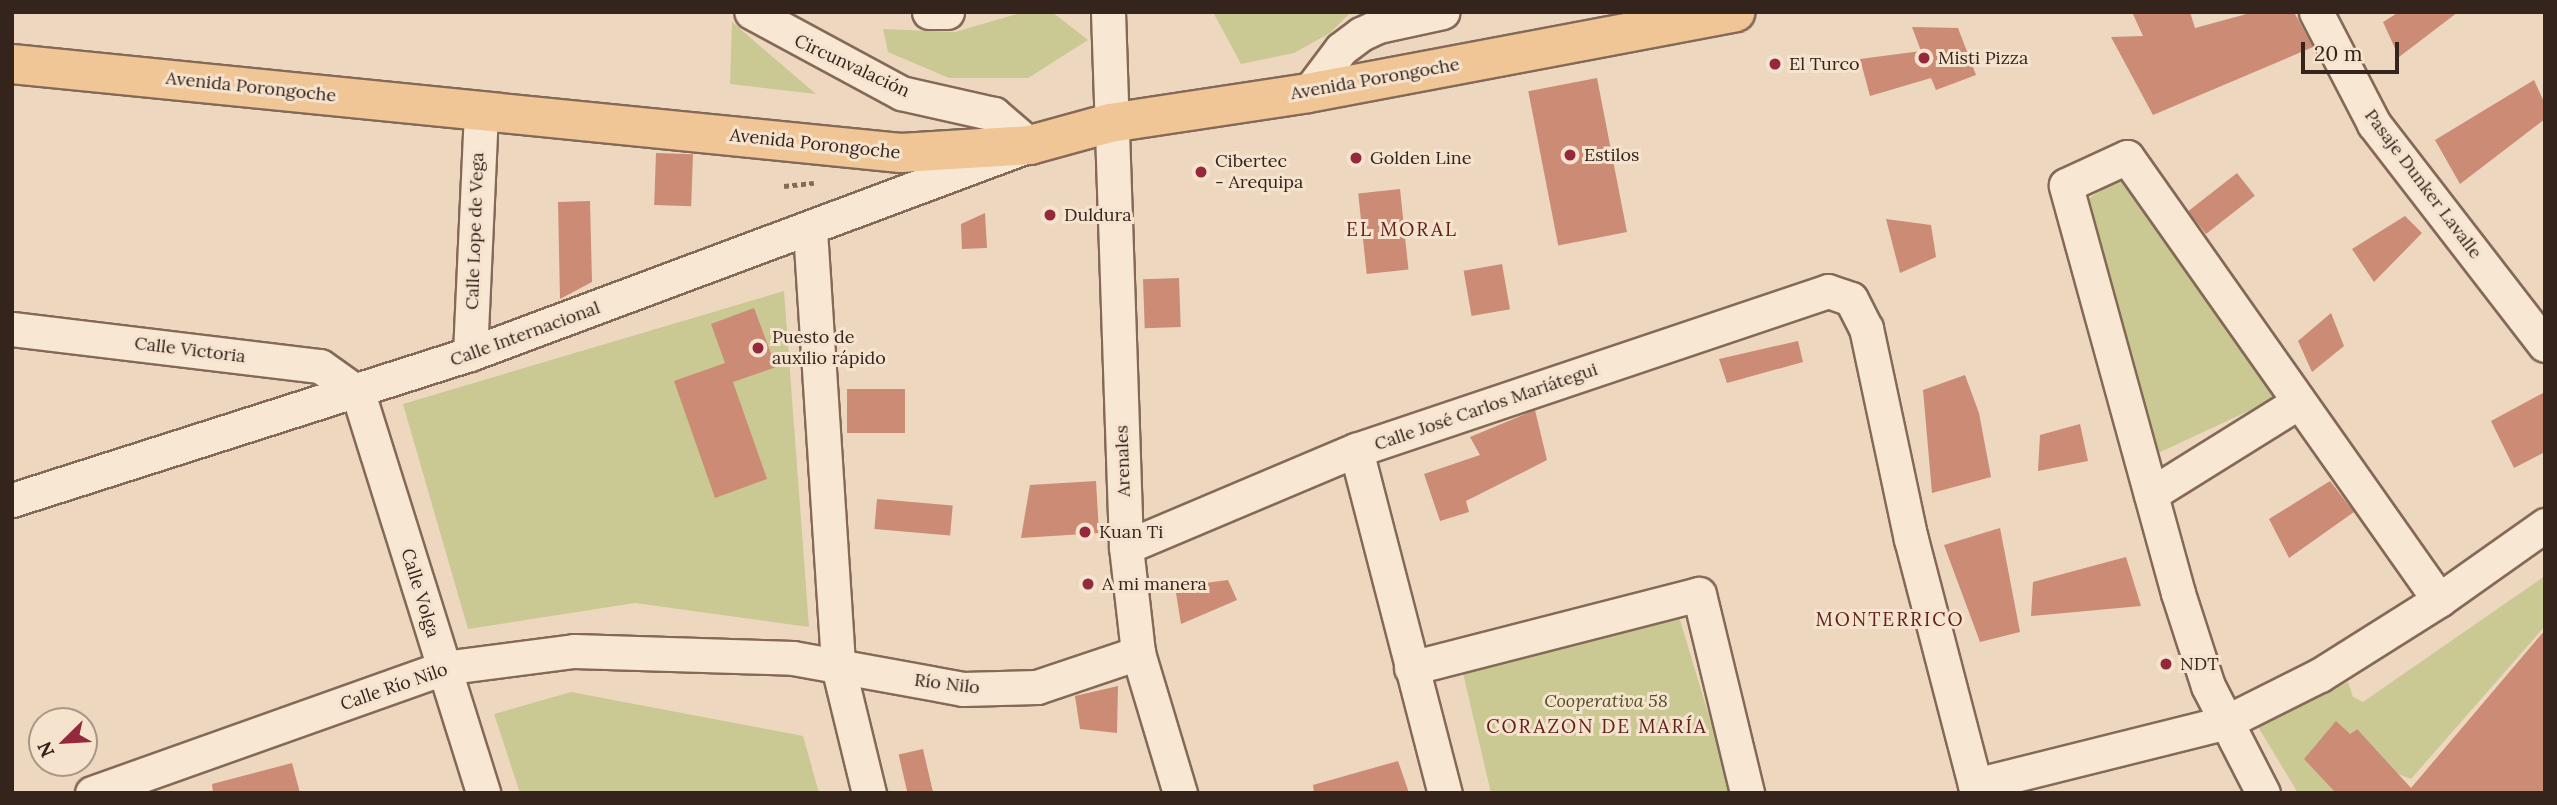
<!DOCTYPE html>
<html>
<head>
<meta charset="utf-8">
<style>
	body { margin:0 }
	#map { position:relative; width:2557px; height:805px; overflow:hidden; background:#edd8bf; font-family:Lora,serif }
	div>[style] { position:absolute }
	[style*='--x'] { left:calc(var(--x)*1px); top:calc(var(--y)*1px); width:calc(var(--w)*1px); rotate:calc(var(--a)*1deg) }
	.green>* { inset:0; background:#cac893 }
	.building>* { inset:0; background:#cb8b75; transform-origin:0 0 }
	.path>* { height:4.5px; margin-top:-2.25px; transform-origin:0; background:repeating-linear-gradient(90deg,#856958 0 5px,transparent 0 8.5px) }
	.roads { filter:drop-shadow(2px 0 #856958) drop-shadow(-2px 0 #856958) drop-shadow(0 2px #856958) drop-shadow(0 -2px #856958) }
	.minor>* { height:33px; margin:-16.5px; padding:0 16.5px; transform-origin:16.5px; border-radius:16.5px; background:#f8e7d2 }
	.major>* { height:38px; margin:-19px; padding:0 19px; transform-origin:19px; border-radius:19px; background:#f1c696 }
	.dots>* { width:19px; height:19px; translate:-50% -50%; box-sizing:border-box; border:4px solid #f5e3ce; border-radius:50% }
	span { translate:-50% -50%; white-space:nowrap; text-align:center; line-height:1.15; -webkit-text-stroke:6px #f5e3ce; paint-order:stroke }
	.poi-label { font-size:18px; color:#35241c }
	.left { translate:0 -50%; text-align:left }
	.street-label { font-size:18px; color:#35241c }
	.park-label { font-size:18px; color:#4d5123; font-style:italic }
	.neighbourhood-label { font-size:19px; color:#61201c; letter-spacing:2px }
	.frame { position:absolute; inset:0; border:14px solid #35241c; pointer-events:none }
	.north { position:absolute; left:28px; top:707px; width:70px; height:70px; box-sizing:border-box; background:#f5e3ce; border:2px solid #a89787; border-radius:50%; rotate:246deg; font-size:19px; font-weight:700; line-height:28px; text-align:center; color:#35241c }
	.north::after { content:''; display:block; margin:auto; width:24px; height:32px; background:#93293a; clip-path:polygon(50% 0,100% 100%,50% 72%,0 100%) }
	.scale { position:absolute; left:2301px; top:42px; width:98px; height:32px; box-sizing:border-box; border:4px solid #35241c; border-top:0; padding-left:9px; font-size:21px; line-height:24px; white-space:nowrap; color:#35241c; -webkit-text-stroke:5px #f5e3ce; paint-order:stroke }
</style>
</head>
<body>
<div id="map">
	<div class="green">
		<i style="clip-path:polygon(1024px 12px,1052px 12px,1088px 40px,1028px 78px,949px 78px,888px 52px,883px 29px,955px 32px)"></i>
		<i style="clip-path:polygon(1213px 12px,1351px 12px,1330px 33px,1294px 53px,1241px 64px)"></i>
		<i style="clip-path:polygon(732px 22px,816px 94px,730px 84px)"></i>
		<i style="clip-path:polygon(2130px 171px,2285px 394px,2156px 454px,2079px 205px)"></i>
		<i style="clip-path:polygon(784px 291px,809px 627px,635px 603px,468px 629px,403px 404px)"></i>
		<i style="clip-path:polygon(2545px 576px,2545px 626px,2411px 779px,2398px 774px,2356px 729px,2350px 734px,2336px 793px,2298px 793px,2254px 720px,2296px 708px,2348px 682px,2353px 697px,2363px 702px)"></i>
		<i style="clip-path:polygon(1671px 590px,1732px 793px,1491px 793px,1456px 643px)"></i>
		<i style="clip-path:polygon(571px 692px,803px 736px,819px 793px,520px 793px,494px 714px)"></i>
	</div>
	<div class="building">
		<i style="clip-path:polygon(2132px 12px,2190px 12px,2195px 28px,2254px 12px,2294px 12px,2313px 47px,2153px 115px,2111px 37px,2143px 36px)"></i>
		<i style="clip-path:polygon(2399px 12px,2458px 12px,2399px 57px,2383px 22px)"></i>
		<i style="clip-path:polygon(1912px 27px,1958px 28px,1976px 75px,1936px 90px,1931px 78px,1870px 96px,1860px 59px,1921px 51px)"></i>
		<i style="left:1597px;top:78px;width:157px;height:70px;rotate:79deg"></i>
		<i style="clip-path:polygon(2534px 80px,2545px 104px,2545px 119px,2460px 184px,2435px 140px)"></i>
		<i style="left:656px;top:153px;width:37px;height:52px;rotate:2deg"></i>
		<i style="left:2237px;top:173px;width:29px;height:62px;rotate:52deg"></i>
		<i style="left:1400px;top:189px;width:81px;height:42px;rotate:84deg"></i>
		<i style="clip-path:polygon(590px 201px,592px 282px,560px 299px,558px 202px)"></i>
		<i style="clip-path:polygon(985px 213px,987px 248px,962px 249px,961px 224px)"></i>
		<i style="clip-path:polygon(2405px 216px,2422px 233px,2374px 282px,2352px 249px)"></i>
		<i style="clip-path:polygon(1886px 219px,1931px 225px,1936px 257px,1900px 273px)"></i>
		<i style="left:1502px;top:264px;width:46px;height:39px;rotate:80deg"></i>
		<i style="left:1179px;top:278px;width:49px;height:36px;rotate:88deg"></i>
		<i style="clip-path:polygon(754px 308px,776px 367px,733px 382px,767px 479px,715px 498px,674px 381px,725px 363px,711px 324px)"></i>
		<i style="clip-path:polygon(2331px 313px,2344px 346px,2312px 372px,2298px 341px)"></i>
		<i style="clip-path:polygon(1798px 341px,1803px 362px,1727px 383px,1719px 359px)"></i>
		<i style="clip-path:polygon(1965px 375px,1979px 413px,1991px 477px,1932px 493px,1923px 390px)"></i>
		<i style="left:847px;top:389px;width:58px;height:44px"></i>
		<i style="clip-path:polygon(2545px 392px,2545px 452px,2514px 468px,2491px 421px)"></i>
		<i style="clip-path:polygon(1535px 410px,1547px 460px,1466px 501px,1469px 512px,1440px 521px,1424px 474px,1480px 455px,1470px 437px)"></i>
		<i style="clip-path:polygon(2080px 424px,2088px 461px,2038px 471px,2040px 435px)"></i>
		<i style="clip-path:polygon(1096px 481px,1099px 533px,1021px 538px,1030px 485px)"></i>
		<i style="clip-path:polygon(2330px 481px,2354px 512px,2289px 558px,2269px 519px)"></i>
		<i style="left:877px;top:499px;width:76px;height:30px;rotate:5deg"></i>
		<i style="clip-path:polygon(2000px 528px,2020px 632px,1980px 642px,1944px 545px)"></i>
		<i style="clip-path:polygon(2126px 557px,2141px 606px,2031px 616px,2033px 582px)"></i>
		<i style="clip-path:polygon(1228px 580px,1237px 600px,1181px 624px,1175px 587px)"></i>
		<i style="clip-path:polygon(2545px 630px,2545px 793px,2336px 793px,2304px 759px,2336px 721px,2350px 734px,2357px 729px,2411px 788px)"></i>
		<i style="clip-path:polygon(1118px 686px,1117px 733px,1080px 729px,1075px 696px)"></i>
		<i style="left:923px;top:749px;width:45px;height:25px;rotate:77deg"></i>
		<i style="clip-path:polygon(1398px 761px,1409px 793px,1314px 793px,1313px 785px)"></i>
		<i style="clip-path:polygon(292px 763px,300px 793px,213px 793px,212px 784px)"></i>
	</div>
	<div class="path">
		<i style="--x:784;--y:186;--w:30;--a:-6"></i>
	</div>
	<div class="roads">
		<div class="minor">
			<i style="--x:929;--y:12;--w:18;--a:0"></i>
			<i style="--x:1108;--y:12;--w:535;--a:88.07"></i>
			<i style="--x:1126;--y:547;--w:107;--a:83.5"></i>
			<i style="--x:1138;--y:653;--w:146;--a:73.3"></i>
			<i style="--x:2316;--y:12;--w:126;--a:62.6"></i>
			<i style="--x:2374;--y:124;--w:279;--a:52.3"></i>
			<i style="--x:1308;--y:93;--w:55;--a:-53.1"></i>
			<i style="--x:1341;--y:49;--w:25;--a:-37"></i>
			<i style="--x:1361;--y:34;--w:19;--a:-25"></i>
			<i style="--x:1378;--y:26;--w:66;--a:-12.2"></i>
			<i style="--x:810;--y:230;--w:437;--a:86.3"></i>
			<i style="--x:838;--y:666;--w:131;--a:76.3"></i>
			<i style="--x:12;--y:329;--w:310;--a:6.9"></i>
			<i style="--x:320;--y:366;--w:47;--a:35.4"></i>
			<i style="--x:358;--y:393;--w:419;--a:72.6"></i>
			<i style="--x:470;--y:354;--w:245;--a:-87.4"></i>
			<i style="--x:1356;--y:450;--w:354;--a:75.5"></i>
			<i style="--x:2151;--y:494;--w:174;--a:-31.9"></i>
			<i style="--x:12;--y:500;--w:481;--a:-17.7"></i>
			<i style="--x:470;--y:354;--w:598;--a:-20.47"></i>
			<i style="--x:1030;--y:145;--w:48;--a:-139.3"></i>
			<i style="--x:994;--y:114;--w:95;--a:-167.3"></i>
			<i style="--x:901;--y:93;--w:170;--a:-151.6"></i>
			<i style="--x:1126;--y:547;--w:250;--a:-22.9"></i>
			<i style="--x:1356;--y:450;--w:498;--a:-18.6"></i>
			<i style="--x:1828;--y:291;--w:24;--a:19"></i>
			<i style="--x:1851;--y:299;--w:33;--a:63"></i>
			<i style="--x:1866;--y:328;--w:216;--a:78"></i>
			<i style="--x:1911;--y:539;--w:262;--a:75.4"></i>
			<i style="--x:1411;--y:668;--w:297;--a:-14.4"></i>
			<i style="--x:1699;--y:594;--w:205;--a:76.4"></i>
			<i style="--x:1975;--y:785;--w:257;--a:-14"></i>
			<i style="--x:2224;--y:723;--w:107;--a:-26.6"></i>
			<i style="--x:2320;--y:675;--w:141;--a:-32.2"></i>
			<i style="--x:2439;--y:600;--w:130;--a:-35.3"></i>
			<i style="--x:92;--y:793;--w:373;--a:-19.6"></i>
			<i style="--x:443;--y:668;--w:132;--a:-7.4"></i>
			<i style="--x:574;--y:651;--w:219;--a:1.8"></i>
			<i style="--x:793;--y:658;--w:173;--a:10.3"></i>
			<i style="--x:963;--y:689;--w:74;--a:-1.5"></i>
			<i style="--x:1037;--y:687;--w:107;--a:-18.6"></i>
			<i style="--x:2263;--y:793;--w:120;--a:-117.2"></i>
			<i style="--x:2208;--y:686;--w:98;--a:-107.9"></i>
			<i style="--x:2178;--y:593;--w:423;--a:-105.4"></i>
			<i style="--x:2066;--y:185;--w:67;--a:-24.7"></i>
			<i style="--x:2127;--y:157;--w:542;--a:54.84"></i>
		</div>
		<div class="major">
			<i style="--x:12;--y:64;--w:893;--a:5.72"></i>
			<i style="--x:901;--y:153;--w:129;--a:-3.5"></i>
			<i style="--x:1030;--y:145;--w:83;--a:-15.4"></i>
			<i style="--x:1110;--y:123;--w:200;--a:-8.6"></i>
			<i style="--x:1308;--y:93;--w:435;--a:-10.7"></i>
		</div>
	</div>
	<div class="dots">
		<i style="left:1924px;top:58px;background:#93293a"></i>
		<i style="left:1775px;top:64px;background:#93293a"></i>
		<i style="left:1570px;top:155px;background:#93293a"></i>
		<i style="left:1356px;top:158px;background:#93293a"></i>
		<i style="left:1201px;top:172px;background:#93293a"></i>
		<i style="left:1050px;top:215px;background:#93293a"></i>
		<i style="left:758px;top:348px;background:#93293a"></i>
		<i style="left:1085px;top:532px;background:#93293a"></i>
		<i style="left:1088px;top:584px;background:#93293a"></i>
		<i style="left:2166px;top:664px;background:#93293a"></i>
	</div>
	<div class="poi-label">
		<span class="left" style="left:1938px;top:58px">Misti Pizza</span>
		<span class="left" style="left:1789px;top:64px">El Turco</span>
		<span class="left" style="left:1584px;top:155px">Estilos</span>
		<span class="left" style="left:1370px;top:158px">Golden Line</span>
		<span class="left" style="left:1215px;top:172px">Cibertec<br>- Arequipa</span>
		<span class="left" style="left:1064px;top:215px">Duldura</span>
		<span class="left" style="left:772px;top:348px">Puesto de<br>auxilio rápido</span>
		<span class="left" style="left:1099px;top:532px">Kuan Ti</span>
		<span class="left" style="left:1102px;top:584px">A mi manera</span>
		<span class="left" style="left:2180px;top:664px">NDT</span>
	</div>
	<div class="street-label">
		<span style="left:852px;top:66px;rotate:25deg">Circunvalación</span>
		<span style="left:1375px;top:79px;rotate:-10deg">Avenida Porongoche</span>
		<span style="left:251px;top:87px;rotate:6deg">Avenida Porongoche</span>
		<span style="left:815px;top:144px;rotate:6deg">Avenida Porongoche</span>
		<span style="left:2423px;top:184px;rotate:53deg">Pasaje Dunker Lavalle</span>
		<span style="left:475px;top:231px;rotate:-88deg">Calle Lope de Vega</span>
		<span style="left:525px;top:334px;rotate:-20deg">Calle Internacional</span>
		<span style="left:190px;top:350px;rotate:7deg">Calle Victoria</span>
		<span style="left:1486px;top:407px;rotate:-19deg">Calle José Carlos Mariátegui</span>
		<span style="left:1123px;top:461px;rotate:-92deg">Arenales</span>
		<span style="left:420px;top:593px;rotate:73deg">Calle Volga</span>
		<span style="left:947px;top:684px;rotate:7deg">Río Nilo</span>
		<span style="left:394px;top:687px;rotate:-19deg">Calle Río Nilo</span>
	</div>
	<div class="park-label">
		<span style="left:1606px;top:701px">Cooperativa 58</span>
	</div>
	<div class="neighbourhood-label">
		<span style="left:1402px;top:230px">EL MORAL</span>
		<span style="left:1890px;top:620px">MONTERRICO</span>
		<span style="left:1597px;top:727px">CORAZON DE MARÍA</span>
	</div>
	<div class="frame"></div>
	<div class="north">N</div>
	<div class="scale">20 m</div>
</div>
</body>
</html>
